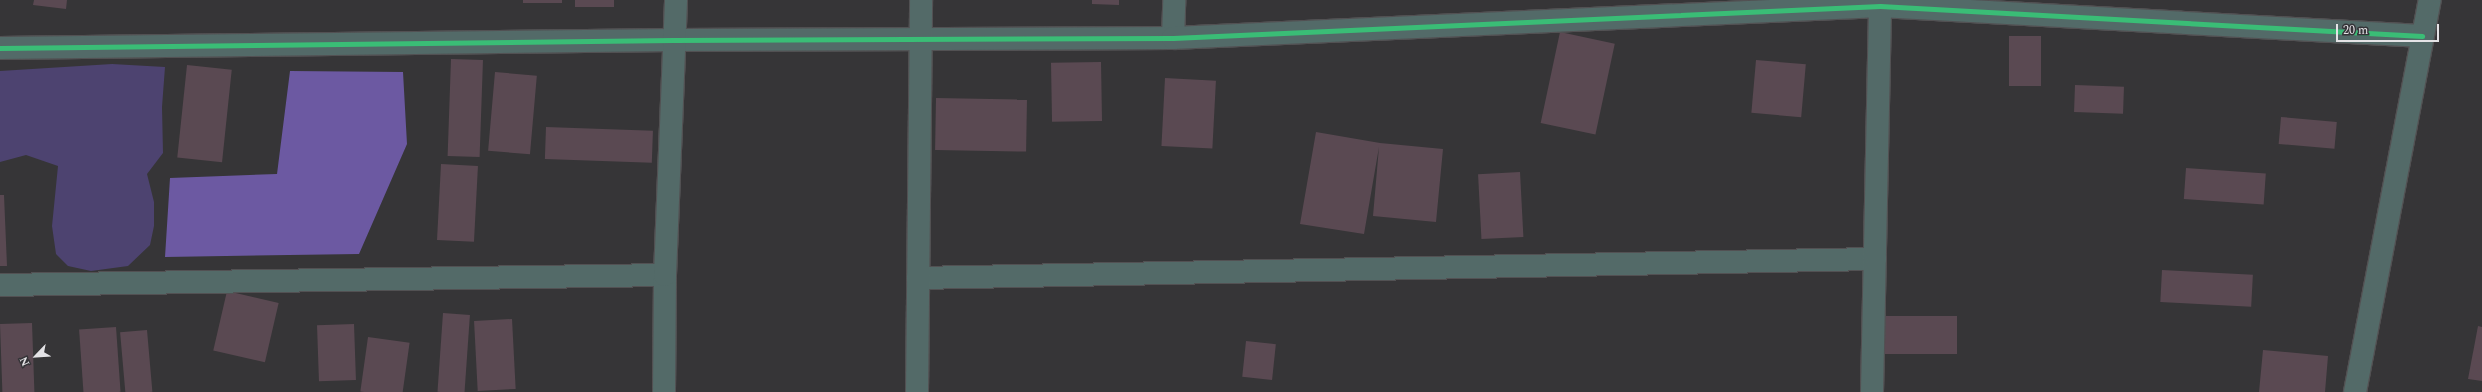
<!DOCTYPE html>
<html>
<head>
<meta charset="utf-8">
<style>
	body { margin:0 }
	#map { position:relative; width:2482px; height:392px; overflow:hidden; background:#363537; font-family:Spectral,serif }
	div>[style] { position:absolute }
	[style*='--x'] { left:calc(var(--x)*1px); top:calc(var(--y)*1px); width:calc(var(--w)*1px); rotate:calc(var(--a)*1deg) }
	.green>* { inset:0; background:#4d4370 }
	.forest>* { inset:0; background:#6c59a2 }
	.building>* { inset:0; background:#5a4952; transform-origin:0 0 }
	.roads { filter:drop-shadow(1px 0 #525153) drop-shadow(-1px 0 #525153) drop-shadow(0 1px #525153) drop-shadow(0 -1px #525153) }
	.minor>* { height:22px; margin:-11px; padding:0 11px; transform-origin:11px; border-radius:11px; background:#536a68 }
	.cycleway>* { height:5px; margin:-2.5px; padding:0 2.5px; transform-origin:2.5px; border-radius:2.5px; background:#3abd76 }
	span { translate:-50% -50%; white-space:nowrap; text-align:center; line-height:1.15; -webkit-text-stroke:3.5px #353438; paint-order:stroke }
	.north { position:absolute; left:16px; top:336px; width:40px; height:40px; -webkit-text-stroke:3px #353438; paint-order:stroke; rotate:245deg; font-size:11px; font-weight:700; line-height:16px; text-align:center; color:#e4e3e6 }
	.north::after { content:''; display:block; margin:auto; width:14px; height:18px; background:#e4e3e6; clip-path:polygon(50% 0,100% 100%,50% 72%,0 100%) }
	.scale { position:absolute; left:2336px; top:24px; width:103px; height:18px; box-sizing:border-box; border:2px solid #e4e3e6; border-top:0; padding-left:5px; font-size:12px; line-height:14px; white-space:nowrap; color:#e4e3e6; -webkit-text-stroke:3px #353438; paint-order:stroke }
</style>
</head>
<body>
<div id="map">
	<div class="green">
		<i style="clip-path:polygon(112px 64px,165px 67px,162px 107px,163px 153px,147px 174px,154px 202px,154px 226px,150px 245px,128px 266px,91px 271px,68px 266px,56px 254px,52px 226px,58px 166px,26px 155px,0 162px,0 71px)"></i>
	</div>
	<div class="forest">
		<i style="clip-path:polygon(290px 71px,403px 72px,407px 144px,359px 254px,165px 257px,170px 178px,277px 174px)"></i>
	</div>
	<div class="building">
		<i style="clip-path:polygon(34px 0,67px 0,66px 9px,33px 5px)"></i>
		<i style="left:523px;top:0;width:39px;height:3px"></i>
		<i style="left:575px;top:0;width:39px;height:7px"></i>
		<i style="clip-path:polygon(1092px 0,1119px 0,1119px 5px,1092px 4px)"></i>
		<i style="left:1560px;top:32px;width:56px;height:93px;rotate:12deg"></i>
		<i style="left:2009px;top:36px;width:32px;height:50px"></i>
		<i style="left:451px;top:59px;width:32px;height:97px;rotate:2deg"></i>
		<i style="left:1756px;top:60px;width:50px;height:53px;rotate:5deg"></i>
		<i style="left:1101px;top:62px;width:59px;height:50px;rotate:89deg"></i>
		<i style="left:187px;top:65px;width:45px;height:93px;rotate:6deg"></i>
		<i style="left:495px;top:72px;width:42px;height:79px;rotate:5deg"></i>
		<i style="left:1165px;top:78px;width:51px;height:68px;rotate:3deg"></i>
		<i style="left:2075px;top:85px;width:49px;height:27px;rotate:2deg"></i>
		<i style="left:936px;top:98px;width:91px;height:52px;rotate:1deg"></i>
		<i style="left:2281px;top:117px;width:56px;height:27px;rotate:5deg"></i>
		<i style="left:546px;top:127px;width:107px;height:32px;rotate:2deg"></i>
		<i style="clip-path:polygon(1316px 132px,1380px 143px,1443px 149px,1436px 222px,1373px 216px,1379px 147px,1364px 234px,1300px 224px)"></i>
		<i style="left:441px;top:164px;width:37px;height:76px;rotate:3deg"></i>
		<i style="left:2186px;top:168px;width:80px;height:31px;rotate:4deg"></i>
		<i style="left:1520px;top:172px;width:65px;height:42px;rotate:87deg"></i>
		<i style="clip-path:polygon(0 195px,4px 195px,7px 266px,0 266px)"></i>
		<i style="left:2162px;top:270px;width:91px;height:32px;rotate:3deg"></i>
		<i style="left:227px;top:291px;width:53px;height:61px;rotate:13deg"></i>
		<i style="left:443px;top:313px;width:27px;height:79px;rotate:4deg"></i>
		<i style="left:1957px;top:316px;width:38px;height:76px;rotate:90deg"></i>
		<i style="left:512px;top:319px;width:70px;height:38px;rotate:87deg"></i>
		<i style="left:32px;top:323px;width:69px;height:32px;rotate:88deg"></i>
		<i style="left:354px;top:324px;width:56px;height:37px;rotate:88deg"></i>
		<i style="clip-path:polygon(2478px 326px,2482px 327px,2482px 381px,2468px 379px)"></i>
		<i style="left:116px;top:327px;width:65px;height:37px;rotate:86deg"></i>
		<i style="left:147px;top:330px;width:62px;height:27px;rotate:85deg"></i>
		<i style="left:368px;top:337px;width:42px;height:55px;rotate:8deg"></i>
		<i style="left:1246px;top:341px;width:30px;height:36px;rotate:6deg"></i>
		<i style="clip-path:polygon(2263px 350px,2328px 356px,2325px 392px,2259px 392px)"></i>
	</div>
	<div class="roads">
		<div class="minor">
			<i style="--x:1173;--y:38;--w:38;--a:-88"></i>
			<i style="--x:0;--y:48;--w:673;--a:-0.68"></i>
			<i style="--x:673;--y:40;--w:500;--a:-0.23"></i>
			<i style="--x:1173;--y:38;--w:708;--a:-2.59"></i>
			<i style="--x:1880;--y:6;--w:543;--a:3.17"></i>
			<i style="--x:918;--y:278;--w:957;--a:-1.14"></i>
			<i style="--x:0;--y:285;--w:665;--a:-0.86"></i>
			<i style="--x:664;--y:392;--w:117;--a:-89.5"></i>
			<i style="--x:665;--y:275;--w:275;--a:-87.7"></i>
			<i style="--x:917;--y:392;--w:392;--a:-89.4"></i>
			<i style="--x:1872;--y:392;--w:392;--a:-88.8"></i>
			<i style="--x:2355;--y:392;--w:399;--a:-79.2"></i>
		</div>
	</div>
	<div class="cycleway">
		<i style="--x:0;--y:48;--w:673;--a:-0.68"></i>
		<i style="--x:673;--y:40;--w:500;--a:-0.23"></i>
		<i style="--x:1173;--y:38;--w:708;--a:-2.59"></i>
		<i style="--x:1880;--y:6;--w:543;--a:3.17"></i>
	</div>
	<div class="north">N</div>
	<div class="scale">20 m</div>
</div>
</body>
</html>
